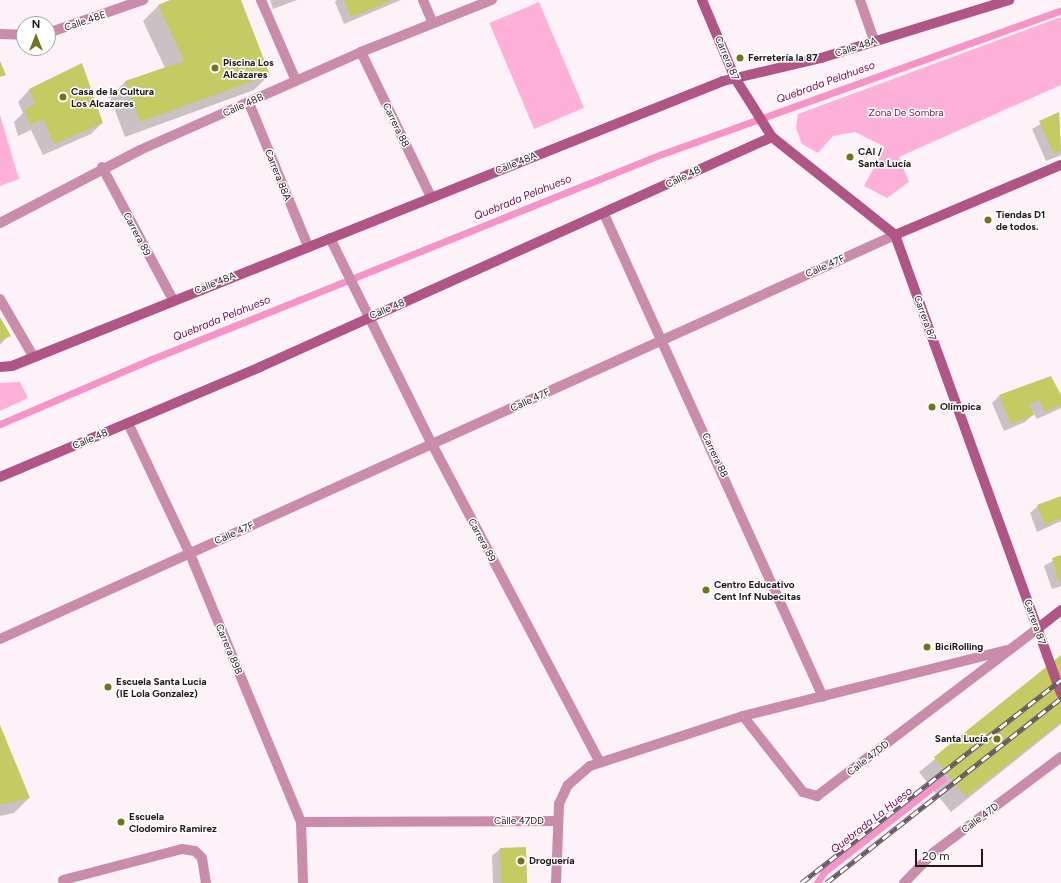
<!DOCTYPE html>
<html>
<head>
<meta charset="utf-8">
<style>
	body { margin:0 }
	#map { position:relative; width:1061px; height:883px; overflow:hidden; background:#fdf2f7; font-family:Figtree,sans-serif }
	div>[style] { position:absolute }
	[style*='--x'] { left:calc(var(--x)*1px); top:calc(var(--y)*1px); width:calc(var(--w)*1px); rotate:calc(var(--a)*1deg) }
	.green>* { inset:0; background:#feb1d8; transform-origin:0 0 }
	.shadow>* { inset:0; background:#0003 }
	.stream>* { height:7px; margin:-3.5px; padding:0 3.5px; transform-origin:3.5px; border-radius:3.5px; background:#f594c6 }
	.building>* { inset:0; background:#c3cb62; transform-origin:0 0 }
	.lane>* { height:10px; margin:-5px; padding:0 5px; transform-origin:5px; border-radius:5px; background:#ca8cab }
	.street>* { height:10px; margin:-5px; padding:0 5px; transform-origin:5px; border-radius:5px; background:#ca8cab }
	.secondary>* { height:10px; margin:-5px; padding:0 5px; transform-origin:5px; border-radius:5px; background:#af5687 }
	.rail>* { height:4.5px; margin-top:-2.25px; transform-origin:0; background:repeating-linear-gradient(90deg,#fff 0 9px,#655b60 0 18px); box-sizing:border-box; border-block:1px solid #655b60 }
	.dots>* { width:11px; height:11px; translate:-50% -50%; box-sizing:border-box; border:2px solid #fff; border-radius:50% }
	span { translate:-50% -50%; white-space:nowrap; text-align:center; line-height:1.15; -webkit-text-stroke:3px #fff; paint-order:stroke }
	.street-label { font-size:10px; color:#21181c }
	.poi-label { font-size:10px; color:#21181c; font-weight:700 }
	.left { translate:0 -50%; text-align:left }
	.right { translate:-100% -50%; text-align:right }
	.park-label { font-size:10px; color:#681448 }
	.water-label { font-size:11px; color:#780050; font-style:italic }
	.north { position:absolute; left:16px; top:16px; width:40px; height:40px; box-sizing:border-box; background:#fff; border:1px solid #a6a3a4; border-radius:50%; rotate:0deg; font-size:11px; font-weight:700; line-height:16px; text-align:center; color:#21181c }
	.north::after { content:''; display:block; margin:auto; width:14px; height:18px; background:#70741c; clip-path:polygon(50% 0,100% 100%,50% 72%,0 100%) }
	.scale { position:absolute; left:915px; top:849px; width:68px; height:18px; box-sizing:border-box; border:2px solid #21181c; border-top:0; padding-left:5px; font-size:12px; line-height:14px; white-space:nowrap; color:#21181c; -webkit-text-stroke:3px #fff; paint-order:stroke }
</style>
</head>
<body>
<div id="map">
	<div class="green">
		<i style="left:539px;top:2px;width:115px;height:54px;rotate:67deg"></i>
		<i style="clip-path:polygon(1061px 17px,1061px 85px,899px 157px,909px 182px,887px 198px,864px 186px,885px 147px,855px 132px,833px 136px,818px 153px,802px 144px,796px 128px,798px 114px)"></i>
		<i style="clip-path:polygon(0 115px,19px 179px,0 186px)"></i>
		<i style="clip-path:polygon(20px 382px,28px 398px,0 411px,0 383px)"></i>
	</div>
	<div class="shadow">
		<i style="clip-path:polygon(172px 0,240px 0,269px 75px,254px 90px,125px 137px,110px 97px,125px 82px,165px 68px,143px 21px,158px 6px)"></i>
		<i style="clip-path:polygon(270px 0,297px 0,273px 9px)"></i>
		<i style="clip-path:polygon(337px 0,401px 0,344px 24px,335px 2px)"></i>
		<i style="clip-path:polygon(29px 90px,102px 123px,91px 134px,43px 155px,31px 130px,18px 136px,14px 122px,23px 113px,18px 102px)"></i>
		<i style="clip-path:polygon(1059px 113px,1061px 155px,1046px 161px,1032px 129px)"></i>
		<i style="clip-path:polygon(0 319px,9px 335px,0 345px)"></i>
		<i style="clip-path:polygon(1000px 395px,1061px 396px,1061px 408px,1037px 419px,1030px 408px,1033px 415px,1025px 422px,1004px 431px,992px 403px)"></i>
		<i style="clip-path:polygon(1061px 497px,1061px 521px,1037px 532px,1030px 513px,1038px 506px)"></i>
		<i style="clip-path:polygon(1061px 556px,1061px 586px,1052px 589px,1044px 566px)"></i>
		<i style="clip-path:polygon(1061px 657px,1061px 724px,951px 812px,919px 772px)"></i>
		<i style="clip-path:polygon(0 728px,29px 798px,14px 813px,0 816px)"></i>
		<i style="clip-path:polygon(500px 849px,526px 883px,493px 883px,492px 856px)"></i>
	</div>
	<div class="stream">
		<i style="--x:0;--y:424;--w:165;--a:-23.2"></i>
		<i style="--x:152;--y:359;--w:550;--a:-21.9"></i>
		<i style="--x:662;--y:154;--w:424;--a:-19.8"></i>
		<i style="--x:817;--y:883;--w:13;--a:-58"></i>
		<i style="--x:824;--y:872;--w:151;--a:-38"></i>
	</div>
	<div class="building">
		<i style="clip-path:polygon(170px 0,241px 0,270px 75px,140px 122px,125px 81px,184px 61px,158px 5px)"></i>
		<i style="clip-path:polygon(344px 0,393px 0,351px 17px)"></i>
		<i style="clip-path:polygon(0 61px,6px 75px,0 77px)"></i>
		<i style="clip-path:polygon(82px 63px,103px 123px,54px 144px,43px 119px,30px 125px,25px 110px,35px 104px,29px 89px)"></i>
		<i style="clip-path:polygon(1059px 112px,1061px 151px,1054px 154px,1039px 121px)"></i>
		<i style="clip-path:polygon(0 317px,11px 336px,0 341px)"></i>
		<i style="clip-path:polygon(1051px 376px,1061px 395px,1061px 405px,1045px 412px,1039px 400px,1029px 404px,1034px 415px,1011px 424px,999px 395px)"></i>
		<i style="clip-path:polygon(1061px 496px,1061px 518px,1045px 525px,1037px 505px)"></i>
		<i style="clip-path:polygon(1061px 555px,1061px 582px,1059px 582px,1052px 558px)"></i>
		<i style="clip-path:polygon(1061px 655px,1061px 722px,966px 797px,934px 757px)"></i>
		<i style="clip-path:polygon(0 725px,30px 798px,0 805px)"></i>
		<i style="left:526px;top:847px;width:36px;height:26px;rotate:88deg"></i>
	</div>
	<div class="lane">
		<i style="--x:63;--y:880;--w:123;--a:-14.6"></i>
		<i style="--x:182;--y:849;--w:13;--a:9"></i>
		<i style="--x:195;--y:851;--w:10;--a:45"></i>
		<i style="--x:202;--y:858;--w:25;--a:81"></i>
	</div>
	<div class="street">
		<i style="--x:261;--y:0;--w:88;--a:66.6"></i>
		<i style="--x:423;--y:0;--w:25;--a:67"></i>
		<i style="--x:860;--y:0;--w:42;--a:70.7"></i>
		<i style="--x:48;--y:33;--w:101;--a:-19.2"></i>
		<i style="--x:0;--y:34;--w:24;--a:2"></i>
		<i style="--x:361;--y:52;--w:161;--a:64.2"></i>
		<i style="--x:249;--y:103;--w:155;--a:67.6"></i>
		<i style="--x:102;--y:167;--w:151;--a:61.9"></i>
		<i style="--x:604;--y:214;--w:530;--a:65.61"></i>
		<i style="--x:0;--y:223;--w:158;--a:-27.5"></i>
		<i style="--x:140;--y:150;--w:242;--a:-23.9"></i>
		<i style="--x:361;--y:52;--w:141;--a:-21.7"></i>
		<i style="--x:330;--y:238;--w:230;--a:63.7"></i>
		<i style="--x:432;--y:444;--w:358;--a:62.2"></i>
		<i style="--x:0;--y:299;--w:66;--a:59.9"></i>
		<i style="--x:128;--y:423;--w:145;--a:64.7"></i>
		<i style="--x:190;--y:554;--w:290;--a:67.5"></i>
		<i style="--x:301;--y:822;--w:61;--a:88.1"></i>
		<i style="--x:0;--y:639;--w:982;--a:-24.29"></i>
		<i style="--x:743;--y:716;--w:97;--a:51.7"></i>
		<i style="--x:803;--y:792;--w:15;--a:16"></i>
		<i style="--x:817;--y:796;--w:276;--a:-37.2"></i>
		<i style="--x:301;--y:822;--w:255;--a:-0.2"></i>
		<i style="--x:556;--y:883;--w:79;--a:-87.8"></i>
		<i style="--x:559;--y:804;--w:21;--a:-65"></i>
		<i style="--x:568;--y:785;--w:29;--a:-41"></i>
		<i style="--x:590;--y:766;--w:161;--a:-18.1"></i>
		<i style="--x:743;--y:716;--w:272;--a:-14"></i>
		<i style="--x:904;--y:883;--w:43;--a:-45.9"></i>
		<i style="--x:934;--y:852;--w:159;--a:-36.8"></i>
	</div>
	<div class="secondary">
		<i style="--x:702;--y:0;--w:85;--a:67.1"></i>
		<i style="--x:735;--y:78;--w:70;--a:57.9"></i>
		<i style="--x:772;--y:137;--w:157;--a:38.5"></i>
		<i style="--x:895;--y:235;--w:487;--a:70.1"></i>
		<i style="--x:895;--y:235;--w:180;--a:-22.9"></i>
		<i style="--x:0;--y:367;--w:12;--a:-5"></i>
		<i style="--x:12;--y:366;--w:766;--a:-21.84"></i>
		<i style="--x:723;--y:81;--w:101;--a:-13.2"></i>
		<i style="--x:821;--y:58;--w:197;--a:-17.1"></i>
		<i style="--x:0;--y:477;--w:282;--a:-22.9"></i>
		<i style="--x:260;--y:367;--w:561;--a:-24.19"></i>
		<i style="--x:1037;--y:629;--w:31;--a:-38"></i>
	</div>
	<div class="rail">
		<i style="--x:801;--y:883;--w:330;--a:-38"></i>
		<i style="--x:826;--y:883;--w:299;--a:-38.2"></i>
	</div>
	<div class="dots">
		<i style="left:740px;top:58px;background:#70741c"></i>
		<i style="left:215px;top:68px;background:#70741c"></i>
		<i style="left:63px;top:97px;background:#70741c"></i>
		<i style="left:850px;top:157px;background:#70741c"></i>
		<i style="left:988px;top:220px;background:#70741c"></i>
		<i style="left:932px;top:407px;background:#70741c"></i>
		<i style="left:706px;top:590px;background:#70741c"></i>
		<i style="left:927px;top:647px;background:#70741c"></i>
		<i style="left:108px;top:687px;background:#70741c"></i>
		<i style="left:997px;top:739px;background:#70741c"></i>
		<i style="left:121px;top:822px;background:#70741c"></i>
		<i style="left:521px;top:861px;background:#70741c"></i>
	</div>
	<div class="street-label">
		<span style="left:85px;top:21px;rotate:-19deg">Calle 48E</span>
		<span style="left:856px;top:47px;rotate:-18deg">Calle 48A</span>
		<span style="left:727px;top:58px;rotate:67deg">Carrera 87</span>
		<span style="left:243px;top:105px;rotate:-24deg">Calle 48B</span>
		<span style="left:396px;top:125px;rotate:64deg">Carrera 88</span>
		<span style="left:516px;top:163px;rotate:-22deg">Calle 48A</span>
		<span style="left:278px;top:175px;rotate:68deg">Carrera 88A</span>
		<span style="left:683px;top:177px;rotate:-26deg">Calle 48</span>
		<span style="left:137px;top:234px;rotate:62deg">Carrera 89</span>
		<span style="left:825px;top:266px;rotate:-24deg">Calle 47F</span>
		<span style="left:215px;top:283px;rotate:-22deg">Calle 48A</span>
		<span style="left:387px;top:309px;rotate:-23deg">Calle 48</span>
		<span style="left:925px;top:318px;rotate:70deg">Carrera 87</span>
		<span style="left:530px;top:400px;rotate:-25deg">Calle 47F</span>
		<span style="left:90px;top:439px;rotate:-23deg">Calle 48</span>
		<span style="left:715px;top:455px;rotate:65deg">Carrera 88</span>
		<span style="left:234px;top:533px;rotate:-24deg">Calle 47F</span>
		<span style="left:482px;top:540px;rotate:62deg">Carrera 89</span>
		<span style="left:1035px;top:622px;rotate:71deg">Carrera 87</span>
		<span style="left:229px;top:649px;rotate:67deg">Carrera 89B</span>
		<span style="left:868px;top:758px;rotate:-38deg">Calle 47DD</span>
		<span style="left:980px;top:818px;rotate:-37deg">Calle 47D</span>
		<span style="left:519px;top:821px">Calle 47DD</span>
	</div>
	<div class="poi-label">
		<span class="left" style="left:748px;top:58px">Ferretería la 87</span>
		<span class="left" style="left:223px;top:68px">Piscina Los<br>Alcázares</span>
		<span class="left" style="left:71px;top:97px">Casa de la Cultura<br>Los Alcazares</span>
		<span class="left" style="left:858px;top:157px">CAI /<br>Santa Lucía</span>
		<span class="left" style="left:996px;top:220px">Tiendas D1<br>de todos.</span>
		<span class="left" style="left:940px;top:407px">Olímpica</span>
		<span class="left" style="left:714px;top:590px">Centro Educativo<br>Cent Inf Nubecitas</span>
		<span class="left" style="left:935px;top:647px">BiciRolling</span>
		<span class="left" style="left:116px;top:687px">Escuela Santa Lucia<br>(IE Lola Gonzalez)</span>
		<span class="right" style="left:988px;top:739px">Santa Lucía</span>
		<span class="left" style="left:129px;top:822px">Escuela<br>Clodomiro Ramirez</span>
		<span class="left" style="left:529px;top:861px">Droguería</span>
	</div>
	<div class="park-label">
		<span style="left:906px;top:113px">Zona De Sombra</span>
	</div>
	<div class="water-label">
		<span style="left:826px;top:83px;rotate:-20deg">Quebrada Pelahueso</span>
		<span style="left:523px;top:198px;rotate:-22deg">Quebrada Pelahueso</span>
		<span style="left:222px;top:319px;rotate:-22deg">Quebrada Pelahueso</span>
		<span style="left:872px;top:821px;rotate:-38deg">Quebrada La Hueso</span>
	</div>
	<div class="north">N</div>
	<div class="scale">20 m</div>
</div>
</body>
</html>
